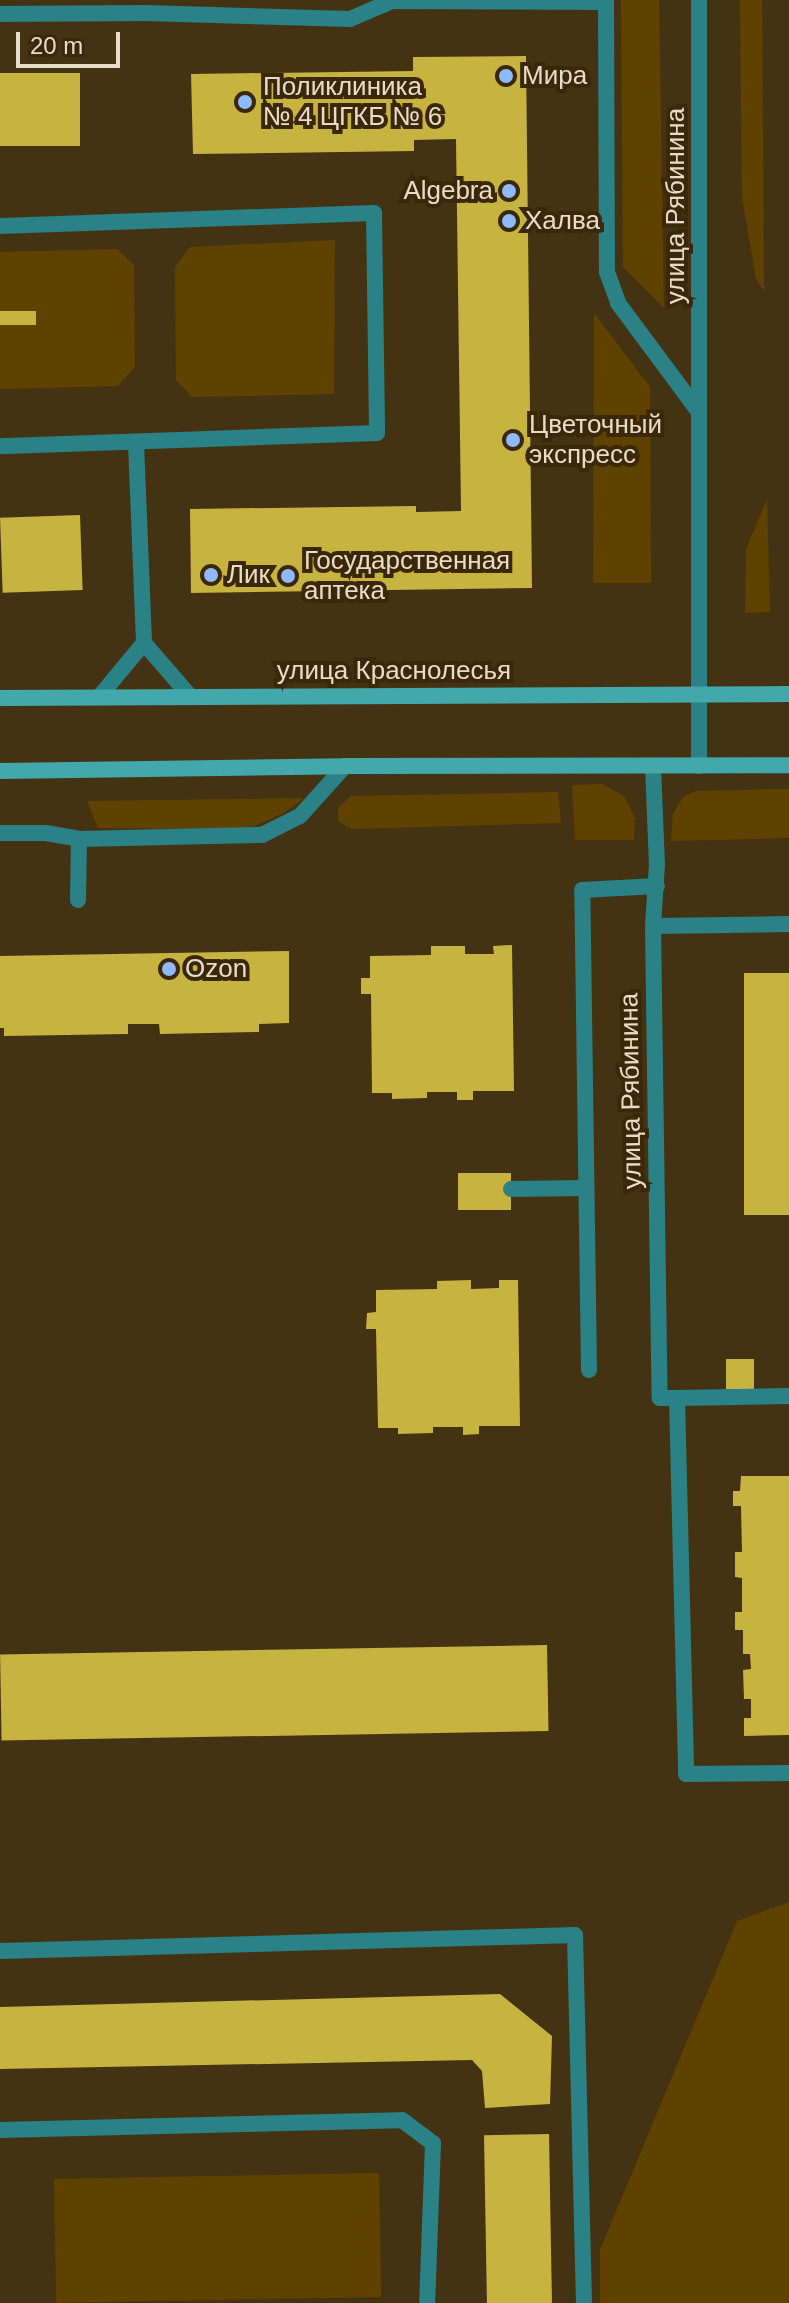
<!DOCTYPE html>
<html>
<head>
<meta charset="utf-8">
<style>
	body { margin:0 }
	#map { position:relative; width:789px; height:2303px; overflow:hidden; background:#443313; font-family:Arial,sans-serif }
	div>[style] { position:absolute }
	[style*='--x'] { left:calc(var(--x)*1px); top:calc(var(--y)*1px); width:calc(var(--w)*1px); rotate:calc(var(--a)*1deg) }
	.green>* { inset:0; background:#604200; transform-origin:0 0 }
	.building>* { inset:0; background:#c7b340; transform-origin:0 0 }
	.service>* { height:16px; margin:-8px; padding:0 8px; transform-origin:8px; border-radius:8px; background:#2a8286 }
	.minor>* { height:16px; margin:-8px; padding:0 8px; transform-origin:8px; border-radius:8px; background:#2a8286 }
	.tertiary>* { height:16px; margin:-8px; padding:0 8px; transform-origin:8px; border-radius:8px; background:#2a8286 }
	.secondary>* { height:16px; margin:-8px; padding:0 8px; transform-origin:8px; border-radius:8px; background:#43a8ac }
	.dots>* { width:22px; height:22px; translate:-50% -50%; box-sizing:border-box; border:4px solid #3a2808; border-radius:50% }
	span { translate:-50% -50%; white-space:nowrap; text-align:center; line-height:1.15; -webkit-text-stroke:8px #3a2808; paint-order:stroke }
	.poi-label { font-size:26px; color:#e7dcca }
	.left { translate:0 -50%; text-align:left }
	.right { translate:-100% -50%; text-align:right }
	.street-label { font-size:26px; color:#e7dcca }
	.scale { position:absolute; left:16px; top:32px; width:104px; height:36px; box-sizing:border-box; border:4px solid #e7dcca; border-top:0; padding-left:10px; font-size:24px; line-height:28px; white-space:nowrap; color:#e7dcca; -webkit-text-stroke:6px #3a2808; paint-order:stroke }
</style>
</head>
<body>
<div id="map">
	<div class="green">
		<i style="clip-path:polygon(621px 0,659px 0,664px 308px,623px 267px)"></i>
		<i style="clip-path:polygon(740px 0,762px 0,764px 291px,756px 279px,742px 197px)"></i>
		<i style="clip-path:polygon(335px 240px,334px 394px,192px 397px,176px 380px,175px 267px,190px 247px)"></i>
		<i style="clip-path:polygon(117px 249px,134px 265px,135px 367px,118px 386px,0 389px,0 252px)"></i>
		<i style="clip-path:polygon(594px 313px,650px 387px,651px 583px,593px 583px)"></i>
		<i style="clip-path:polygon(767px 499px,770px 612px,745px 613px,746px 549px)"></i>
		<i style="clip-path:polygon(602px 784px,624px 796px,635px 818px,634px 840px,575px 840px,572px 785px)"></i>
		<i style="clip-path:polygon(789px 789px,789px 838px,671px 841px,673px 814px,683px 797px,696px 791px)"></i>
		<i style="clip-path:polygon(558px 792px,561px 823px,351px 829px,338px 821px,338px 808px,351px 796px)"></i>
		<i style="clip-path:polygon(304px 798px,282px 814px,254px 826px,226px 829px,98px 828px,87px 801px)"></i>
		<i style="clip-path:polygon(789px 1902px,789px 2303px,600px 2303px,600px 2250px,737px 1921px)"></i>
		<i style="left:379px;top:2173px;width:124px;height:325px;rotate:89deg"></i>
	</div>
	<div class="building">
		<i style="clip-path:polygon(526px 56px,532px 588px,191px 593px,190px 509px,416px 506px,416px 512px,461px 511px,456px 139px,414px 140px,414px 151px,193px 154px,191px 74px,413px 71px,413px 57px)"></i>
		<i style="left:0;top:73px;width:80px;height:73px"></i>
		<i style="left:36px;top:311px;width:14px;height:36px;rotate:90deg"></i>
		<i style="left:80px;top:515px;width:75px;height:80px;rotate:88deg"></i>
		<i style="clip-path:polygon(512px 945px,514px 1091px,473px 1091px,473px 1100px,457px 1100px,457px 1092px,427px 1092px,427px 1098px,392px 1099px,392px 1093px,372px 1093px,371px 994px,361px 994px,361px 978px,370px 978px,370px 956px,431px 955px,431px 946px,465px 946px,465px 954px,494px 954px,493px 946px)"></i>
		<i style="clip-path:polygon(289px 951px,289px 1023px,259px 1024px,259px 1032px,160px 1034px,159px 1024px,128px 1024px,128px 1034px,4px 1036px,4px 1028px,0 1028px,0 956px)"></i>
		<i style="left:789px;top:973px;width:242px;height:45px;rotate:90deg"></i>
		<i style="left:511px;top:1173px;width:37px;height:53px;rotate:90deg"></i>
		<i style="clip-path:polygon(471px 1280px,471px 1289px,499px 1288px,499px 1280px,518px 1280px,520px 1426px,479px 1426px,479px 1434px,463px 1435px,463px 1427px,433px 1427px,433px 1433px,398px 1434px,398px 1428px,378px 1428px,376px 1329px,366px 1329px,367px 1313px,376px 1312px,376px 1290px,437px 1289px,437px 1281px)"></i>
		<i style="left:726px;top:1359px;width:28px;height:30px"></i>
		<i style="clip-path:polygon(741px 1476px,789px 1476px,789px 1735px,744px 1736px,744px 1718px,751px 1718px,751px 1699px,744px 1699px,743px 1670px,751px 1669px,750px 1654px,743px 1654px,743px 1630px,735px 1630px,735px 1612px,742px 1612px,742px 1578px,735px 1577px,735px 1552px,742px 1552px,741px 1506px,733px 1506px,733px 1491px,740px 1491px)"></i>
		<i style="left:547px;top:1645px;width:86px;height:547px;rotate:89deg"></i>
		<i style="clip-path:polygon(500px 1994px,552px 2036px,550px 2104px,485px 2108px,482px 2071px,472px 2060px,0 2069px,0 2007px)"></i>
		<i style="left:549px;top:2134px;width:169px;height:65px;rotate:89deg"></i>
	</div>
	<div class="service">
		<i style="--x:0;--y:14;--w:146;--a:-0.4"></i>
		<i style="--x:146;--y:13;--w:204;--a:1.7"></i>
		<i style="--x:350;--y:19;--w:46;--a:-23.2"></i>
		<i style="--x:392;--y:1;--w:214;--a:0.3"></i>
		<i style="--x:0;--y:226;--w:374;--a:-2"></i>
		<i style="--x:374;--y:213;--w:220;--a:89.2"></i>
		<i style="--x:377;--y:433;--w:377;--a:178"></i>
		<i style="--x:78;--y:900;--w:61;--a:-89.1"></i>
		<i style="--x:653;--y:926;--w:136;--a:-0.8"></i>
		<i style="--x:511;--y:1189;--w:75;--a:-0.8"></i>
		<i style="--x:589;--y:1370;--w:480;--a:-90.8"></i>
		<i style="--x:582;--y:890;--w:75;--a:-3.1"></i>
		<i style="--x:789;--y:1396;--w:112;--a:179"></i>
		<i style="--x:677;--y:1398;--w:376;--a:88.6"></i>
		<i style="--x:686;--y:1774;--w:103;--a:-0.6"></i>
		<i style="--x:0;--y:1951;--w:575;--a:-1.59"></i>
		<i style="--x:0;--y:2130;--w:402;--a:-1.4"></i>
		<i style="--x:402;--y:2120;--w:39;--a:37"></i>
		<i style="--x:433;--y:2143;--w:160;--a:92.1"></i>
	</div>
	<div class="minor">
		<i style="--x:606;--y:0;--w:272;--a:89.8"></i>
		<i style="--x:607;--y:272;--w:33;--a:70"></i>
		<i style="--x:618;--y:303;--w:136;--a:53.4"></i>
		<i style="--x:136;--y:443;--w:200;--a:87.7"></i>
		<i style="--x:99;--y:697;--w:70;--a:-50.2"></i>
		<i style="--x:144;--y:643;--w:69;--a:49.1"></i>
		<i style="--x:653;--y:766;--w:98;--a:87.7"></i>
		<i style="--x:657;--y:864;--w:62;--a:93.7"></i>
		<i style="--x:653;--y:926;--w:472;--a:89.2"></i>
		<i style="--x:660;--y:1398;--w:17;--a:0"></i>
		<i style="--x:0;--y:833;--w:46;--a:0"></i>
		<i style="--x:46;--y:833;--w:34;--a:10"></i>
		<i style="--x:79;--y:839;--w:183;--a:-1.3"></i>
		<i style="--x:262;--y:835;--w:42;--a:-26.6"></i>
		<i style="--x:300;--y:816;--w:67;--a:-48"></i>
		<i style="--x:575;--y:1935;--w:368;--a:88.6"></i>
	</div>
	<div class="tertiary">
		<i style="--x:699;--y:766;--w:766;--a:-90"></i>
	</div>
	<div class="secondary">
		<i style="--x:0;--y:698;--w:789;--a:-0.29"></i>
		<i style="--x:0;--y:771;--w:345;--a:-0.8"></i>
		<i style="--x:345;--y:766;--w:444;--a:-0.1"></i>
	</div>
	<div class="dots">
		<i style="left:506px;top:76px;background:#8eb9fc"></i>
		<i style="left:245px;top:102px;background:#8eb9fc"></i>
		<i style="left:509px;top:191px;background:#8eb9fc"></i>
		<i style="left:509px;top:221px;background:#8eb9fc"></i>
		<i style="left:513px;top:440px;background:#8eb9fc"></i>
		<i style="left:211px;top:575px;background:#8eb9fc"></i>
		<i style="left:288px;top:576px;background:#8eb9fc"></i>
		<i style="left:169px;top:969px;background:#8eb9fc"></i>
	</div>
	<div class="poi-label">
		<span class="left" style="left:522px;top:76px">Мира</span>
		<span class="left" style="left:263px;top:102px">Поликлиника<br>№ 4 ЦГКБ № 6</span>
		<span class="right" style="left:493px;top:191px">Algebra</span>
		<span class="left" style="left:525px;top:221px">Халва</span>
		<span class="left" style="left:529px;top:440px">Цветочный<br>экспресс</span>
		<span class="left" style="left:304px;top:576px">Государственная<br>аптека</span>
		<span class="left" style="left:227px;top:575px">Лик</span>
		<span class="left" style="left:185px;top:969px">Ozon</span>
	</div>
	<div class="street-label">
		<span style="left:676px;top:206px;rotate:-90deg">улица Рябинина</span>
		<span style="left:394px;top:671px">улица Краснолесья</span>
		<span style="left:631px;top:1091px;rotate:-91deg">улица Рябинина</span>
	</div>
	<div class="scale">20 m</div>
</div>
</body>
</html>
